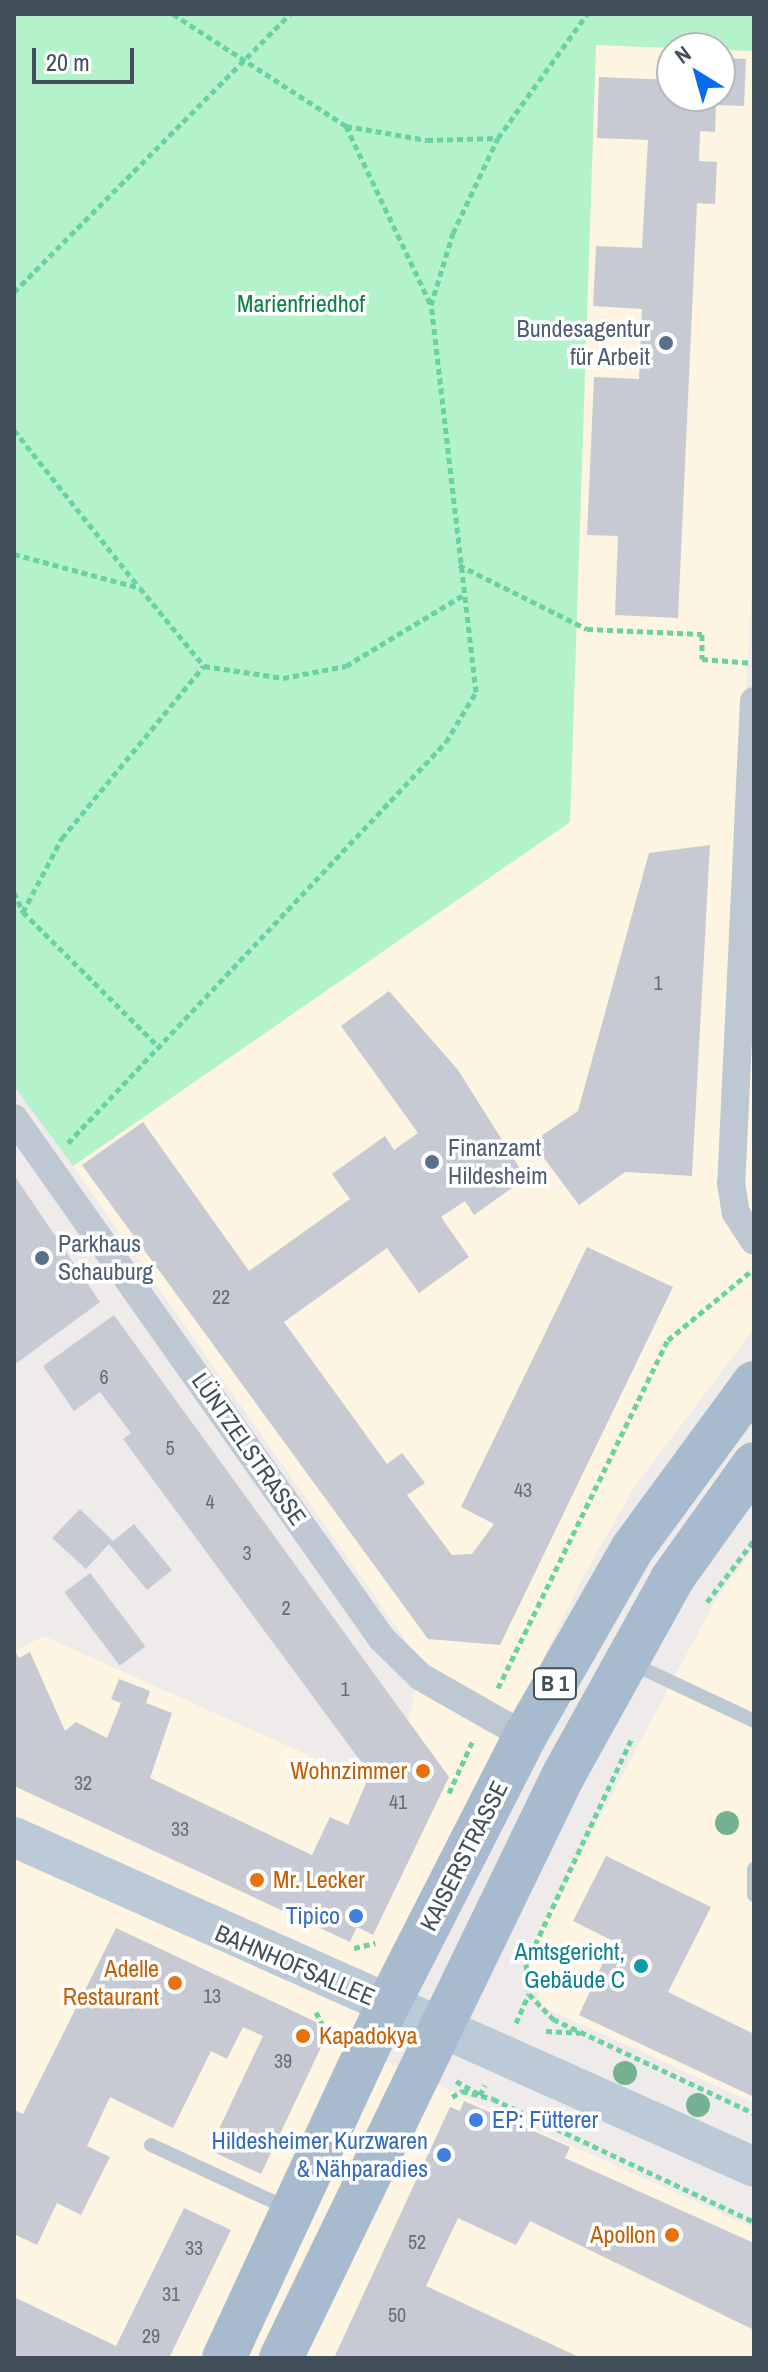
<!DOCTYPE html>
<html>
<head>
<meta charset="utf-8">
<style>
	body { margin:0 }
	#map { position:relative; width:768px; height:2372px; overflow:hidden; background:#efebeb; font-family:"Archivo Narrow",sans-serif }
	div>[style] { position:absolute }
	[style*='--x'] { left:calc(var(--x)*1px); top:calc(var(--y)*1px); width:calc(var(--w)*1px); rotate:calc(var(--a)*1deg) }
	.commercial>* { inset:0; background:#fdf5e1 }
	.green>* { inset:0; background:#b4f2cc }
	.building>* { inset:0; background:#c7cad2; transform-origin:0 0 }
	.path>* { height:5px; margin-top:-2.5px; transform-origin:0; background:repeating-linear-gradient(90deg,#69d39f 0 6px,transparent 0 10px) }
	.lane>* { height:14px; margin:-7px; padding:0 7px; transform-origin:7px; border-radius:7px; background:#bdc8d3 }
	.street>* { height:28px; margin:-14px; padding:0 14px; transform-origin:14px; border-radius:14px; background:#bdc8d3 }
	.secondary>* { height:40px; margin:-20px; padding:0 20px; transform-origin:20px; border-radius:20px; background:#bcc9d7 }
	.primary>* { height:44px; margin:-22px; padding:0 22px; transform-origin:22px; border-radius:22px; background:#a8bbce }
	.trees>* { width:24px; height:24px; margin:-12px; border-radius:50%; background:#73b191 }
	.dots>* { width:22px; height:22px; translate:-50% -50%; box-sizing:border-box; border:4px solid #fff; border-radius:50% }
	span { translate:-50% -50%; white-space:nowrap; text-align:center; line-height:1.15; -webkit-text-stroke:7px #fff; paint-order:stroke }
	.number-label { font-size:20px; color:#636e79 }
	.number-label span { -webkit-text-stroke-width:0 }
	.shield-label span { padding:2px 6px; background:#fff; border:2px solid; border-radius:6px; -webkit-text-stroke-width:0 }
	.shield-label { font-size:22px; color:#424f5b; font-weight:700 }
	.park-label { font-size:24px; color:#0d8248 }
	.service-label { font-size:24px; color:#4e5e75 }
	.right { translate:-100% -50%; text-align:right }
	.left { translate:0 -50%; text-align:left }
	.street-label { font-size:24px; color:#424f5b }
	.food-label { font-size:24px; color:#c56008 }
	.shop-label { font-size:24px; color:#366cbe }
	.culture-label { font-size:24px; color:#0d838f }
	.frame { position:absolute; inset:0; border:16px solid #424f5b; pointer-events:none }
	.north { position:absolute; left:656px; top:32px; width:80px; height:80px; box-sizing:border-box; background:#fff; border:2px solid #b3b9bd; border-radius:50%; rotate:323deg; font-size:22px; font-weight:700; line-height:32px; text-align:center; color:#424f5b }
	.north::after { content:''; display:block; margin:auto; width:28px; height:36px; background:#076bed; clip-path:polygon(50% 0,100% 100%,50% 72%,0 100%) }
	.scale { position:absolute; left:32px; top:48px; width:102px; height:36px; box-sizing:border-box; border:4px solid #424f5b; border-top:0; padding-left:10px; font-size:24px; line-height:28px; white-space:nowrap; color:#424f5b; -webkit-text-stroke:6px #fff; paint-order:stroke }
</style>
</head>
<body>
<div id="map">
	<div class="commercial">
		<i style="clip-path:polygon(596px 45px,682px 48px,672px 48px,672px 96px,720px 96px,720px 50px,754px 51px,754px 556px,742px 752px,754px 752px,754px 1329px,635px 1486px,584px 1575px,354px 2047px,754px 2228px,754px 2358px,14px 2358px,14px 1651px,44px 1636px,341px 1770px,409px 1719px,422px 1664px,73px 1166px,570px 822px)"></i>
		<i style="clip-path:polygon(754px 1548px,754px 2103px,541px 2006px,526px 1956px,714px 1603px)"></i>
	</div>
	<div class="green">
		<i style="clip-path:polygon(14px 14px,754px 14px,754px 51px,596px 45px,570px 822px,73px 1166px,14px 1086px)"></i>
	</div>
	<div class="building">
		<i style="clip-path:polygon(720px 58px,746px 59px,744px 106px,716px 105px,715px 132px,700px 131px,699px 161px,717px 162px,715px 204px,697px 203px,678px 618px,615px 615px,618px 536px,587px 535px,594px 377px,639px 379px,642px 309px,593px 306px,596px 246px,642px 248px,648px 140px,597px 138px,599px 77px,672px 80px,672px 96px,720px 96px)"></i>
		<i style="clip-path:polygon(710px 845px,692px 1176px,625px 1172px,579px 1205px,532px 1142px,578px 1111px,649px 853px)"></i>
		<i style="clip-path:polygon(389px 991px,458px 1070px,526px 1178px,474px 1215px,465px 1201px,441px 1217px,469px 1257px,419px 1293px,387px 1248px,284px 1322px,387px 1464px,402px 1453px,425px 1483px,407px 1495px,452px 1555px,472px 1554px,494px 1524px,461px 1507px,587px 1247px,673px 1287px,500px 1645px,428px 1639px,82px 1165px,143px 1122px,249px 1271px,350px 1199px,332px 1174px,385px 1136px,394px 1150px,418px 1133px,341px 1026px)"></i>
		<i style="clip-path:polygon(14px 1175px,100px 1302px,14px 1365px)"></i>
		<i style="clip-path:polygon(114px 1315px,449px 1777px,373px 1935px,357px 1927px,350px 1942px,14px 1786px,14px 1649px,19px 1658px,30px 1652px,65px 1731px,76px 1722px,107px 1738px,121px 1703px,111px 1699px,119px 1679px,150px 1691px,146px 1703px,172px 1713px,150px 1778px,312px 1855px,330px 1817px,348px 1825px,370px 1774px,123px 1439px,131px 1433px,100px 1392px,74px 1411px,43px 1366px)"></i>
		<i style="clip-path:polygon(80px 1509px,113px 1541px,134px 1524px,172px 1570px,147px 1590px,109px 1544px,86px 1569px,52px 1538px)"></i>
		<i style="left:90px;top:1573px;width:92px;height:32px;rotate:53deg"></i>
		<i style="clip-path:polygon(606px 1856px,711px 1907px,668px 1992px,754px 2034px,754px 2097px,579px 2015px,613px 1941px,573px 1921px)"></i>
		<i style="clip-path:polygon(116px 1928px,316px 2022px,323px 2043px,261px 2174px,209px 2150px,263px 2036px,243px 2027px,227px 2059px,211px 2051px,173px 2128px,110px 2097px,87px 2146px,110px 2157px,81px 2215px,57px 2203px,37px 2245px,14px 2234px,14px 2110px,23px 2114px)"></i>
		<i style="clip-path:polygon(464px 2101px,570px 2147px,565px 2158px,754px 2243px,754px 2330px,530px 2221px,516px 2245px,458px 2218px,426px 2286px,581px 2358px,334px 2358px,450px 2107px,460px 2111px)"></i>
		<i style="clip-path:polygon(184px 2208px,231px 2230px,169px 2358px,14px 2358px,14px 2297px,116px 2346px)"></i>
	</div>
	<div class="path">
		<i style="--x:173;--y:14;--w:206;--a:32.9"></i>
		<i style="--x:346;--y:126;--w:196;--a:64.6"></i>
		<i style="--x:346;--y:126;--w:82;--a:9.8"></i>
		<i style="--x:427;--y:140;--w:71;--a:-1.6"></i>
		<i style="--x:14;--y:292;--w:392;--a:-45.2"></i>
		<i style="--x:14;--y:430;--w:199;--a:51.5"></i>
		<i style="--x:14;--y:554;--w:131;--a:15.1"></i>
		<i style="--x:140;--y:588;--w:101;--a:50.6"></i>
		<i style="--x:459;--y:565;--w:143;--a:26.6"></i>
		<i style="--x:587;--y:629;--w:115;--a:2.5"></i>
		<i style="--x:702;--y:634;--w:25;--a:90"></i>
		<i style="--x:702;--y:659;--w:52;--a:4.4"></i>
		<i style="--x:14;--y:892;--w:22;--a:66"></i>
		<i style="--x:23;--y:912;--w:194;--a:44.8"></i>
		<i style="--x:23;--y:912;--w:84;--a:-62.2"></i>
		<i style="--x:62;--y:838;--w:223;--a:-50.5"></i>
		<i style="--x:204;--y:666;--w:80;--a:8.6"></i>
		<i style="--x:283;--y:678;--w:64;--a:-10.8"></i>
		<i style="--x:346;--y:666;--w:139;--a:-31.2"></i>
		<i style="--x:68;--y:1143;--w:551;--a:-46.69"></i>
		<i style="--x:446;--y:742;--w:58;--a:-59"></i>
		<i style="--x:476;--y:692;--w:390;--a:-96.6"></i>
		<i style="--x:431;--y:305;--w:75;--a:-73"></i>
		<i style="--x:453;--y:233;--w:105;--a:-64.7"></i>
		<i style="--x:498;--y:138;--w:153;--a:-54.3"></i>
		<i style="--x:707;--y:1602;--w:78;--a:-52.8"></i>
		<i style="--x:498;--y:1688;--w:387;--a:-64"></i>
		<i style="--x:668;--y:1340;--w:107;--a:-39.7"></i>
		<i style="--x:631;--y:1740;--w:247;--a:115.1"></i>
		<i style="--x:526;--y:1964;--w:30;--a:84"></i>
		<i style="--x:529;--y:1994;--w:35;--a:46"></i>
		<i style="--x:553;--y:2019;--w:222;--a:25.1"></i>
		<i style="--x:449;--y:1793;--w:58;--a:-65.6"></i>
		<i style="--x:354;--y:1948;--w:22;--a:-13"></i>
		<i style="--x:316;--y:2012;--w:30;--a:63"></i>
		<i style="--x:516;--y:2023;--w:32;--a:-66"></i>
		<i style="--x:546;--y:2031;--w:34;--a:3"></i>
		<i style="--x:456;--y:2081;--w:28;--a:30"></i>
		<i style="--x:480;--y:2095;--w:11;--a:-63"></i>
		<i style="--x:452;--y:2097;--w:12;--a:-31"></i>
		<i style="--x:462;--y:2091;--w:32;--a:14"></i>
		<i style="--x:493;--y:2099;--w:289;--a:25.2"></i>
	</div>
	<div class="lane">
		<i style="--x:631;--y:1663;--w:136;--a:25.2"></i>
		<i style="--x:754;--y:1869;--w:26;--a:90"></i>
		<i style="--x:151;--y:2145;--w:152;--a:24.9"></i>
	</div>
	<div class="street">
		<i style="--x:754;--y:701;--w:483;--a:92.7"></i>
		<i style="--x:731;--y:1183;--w:30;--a:81"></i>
		<i style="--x:736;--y:1213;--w:33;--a:57"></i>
		<i style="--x:14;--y:1118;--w:638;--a:54.77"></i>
		<i style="--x:382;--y:1639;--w:54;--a:44.3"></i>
		<i style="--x:421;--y:1677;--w:120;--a:29.6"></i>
	</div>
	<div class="secondary">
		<i style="--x:14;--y:1837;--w:810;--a:24.03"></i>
	</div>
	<div class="primary">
		<i style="--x:224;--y:2358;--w:389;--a:-65.1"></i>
		<i style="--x:388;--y:2005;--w:302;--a:-63"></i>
		<i style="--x:525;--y:1736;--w:215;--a:-60.2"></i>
		<i style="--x:632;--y:1549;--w:206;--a:-53.7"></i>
		<i style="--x:281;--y:2358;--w:647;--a:-64.15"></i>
		<i style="--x:563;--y:1776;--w:225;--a:-61"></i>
		<i style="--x:672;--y:1579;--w:141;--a:-54.5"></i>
	</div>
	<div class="trees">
		<i style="left:727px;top:1823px"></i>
		<i style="left:625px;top:2073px"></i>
		<i style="left:698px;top:2105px"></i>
	</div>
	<div class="dots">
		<i style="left:666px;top:343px;background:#5c6f8a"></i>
		<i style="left:432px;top:1162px;background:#5c6f8a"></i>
		<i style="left:42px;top:1258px;background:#5c6f8a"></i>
		<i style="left:423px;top:1771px;background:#e8710a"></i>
		<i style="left:257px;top:1880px;background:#e8710a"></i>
		<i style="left:356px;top:1916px;background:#3f7fe0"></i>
		<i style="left:641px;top:1966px;background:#0f9aa8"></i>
		<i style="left:175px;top:1983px;background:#e8710a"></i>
		<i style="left:303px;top:2036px;background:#e8710a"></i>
		<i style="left:476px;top:2120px;background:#3f7fe0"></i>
		<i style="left:444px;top:2155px;background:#3f7fe0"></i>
		<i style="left:672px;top:2235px;background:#e8710a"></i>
	</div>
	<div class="number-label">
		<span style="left:658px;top:982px">1</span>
		<span style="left:221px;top:1296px">22</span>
		<span style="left:104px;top:1376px">6</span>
		<span style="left:170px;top:1447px">5</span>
		<span style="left:523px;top:1489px">43</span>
		<span style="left:210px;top:1501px">4</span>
		<span style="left:247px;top:1552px">3</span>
		<span style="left:286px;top:1607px">2</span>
		<span style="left:345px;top:1688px">1</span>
		<span style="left:83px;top:1782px">32</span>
		<span style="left:398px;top:1801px">41</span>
		<span style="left:180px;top:1828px">33</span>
		<span style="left:212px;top:1995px">13</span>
		<span style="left:283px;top:2060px">39</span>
		<span style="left:417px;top:2241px">52</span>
		<span style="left:194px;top:2247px">33</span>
		<span style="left:171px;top:2293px">31</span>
		<span style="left:397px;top:2314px">50</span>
		<span style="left:151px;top:2335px">29</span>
	</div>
	<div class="shield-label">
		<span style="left:555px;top:1684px">B 1</span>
	</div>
	<div class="park-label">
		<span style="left:301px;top:304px">Marienfriedhof</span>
	</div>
	<div class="service-label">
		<span class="right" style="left:650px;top:343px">Bundesagentur<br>für Arbeit</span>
		<span class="left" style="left:448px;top:1162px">Finanzamt<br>Hildesheim</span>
		<span class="left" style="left:58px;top:1258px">Parkhaus<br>Schauburg</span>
	</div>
	<div class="street-label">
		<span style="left:249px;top:1449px;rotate:55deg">LÜNTZELSTRASSE</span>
		<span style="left:464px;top:1856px;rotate:-63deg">KAISERSTRASSE</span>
		<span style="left:295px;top:1965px;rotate:23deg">BAHNHOFSALLEE</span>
	</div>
	<div class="food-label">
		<span class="right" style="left:407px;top:1771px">Wohnzimmer</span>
		<span class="left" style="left:273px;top:1880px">Mr. Lecker</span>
		<span class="right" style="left:159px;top:1983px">Adelle<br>Restaurant</span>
		<span class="left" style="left:319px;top:2036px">Kapadokya</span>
		<span class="right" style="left:656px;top:2235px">Apollon</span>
	</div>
	<div class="shop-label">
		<span class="right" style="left:340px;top:1916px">Tipico</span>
		<span class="left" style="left:492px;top:2120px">EP: Fütterer</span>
		<span class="right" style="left:428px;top:2155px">Hildesheimer Kurzwaren<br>&amp; Nähparadies</span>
	</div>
	<div class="culture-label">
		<span class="right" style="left:625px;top:1966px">Amtsgericht,<br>Gebäude C</span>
	</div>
	<div class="frame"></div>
	<div class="north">N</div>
	<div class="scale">20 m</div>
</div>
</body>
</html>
